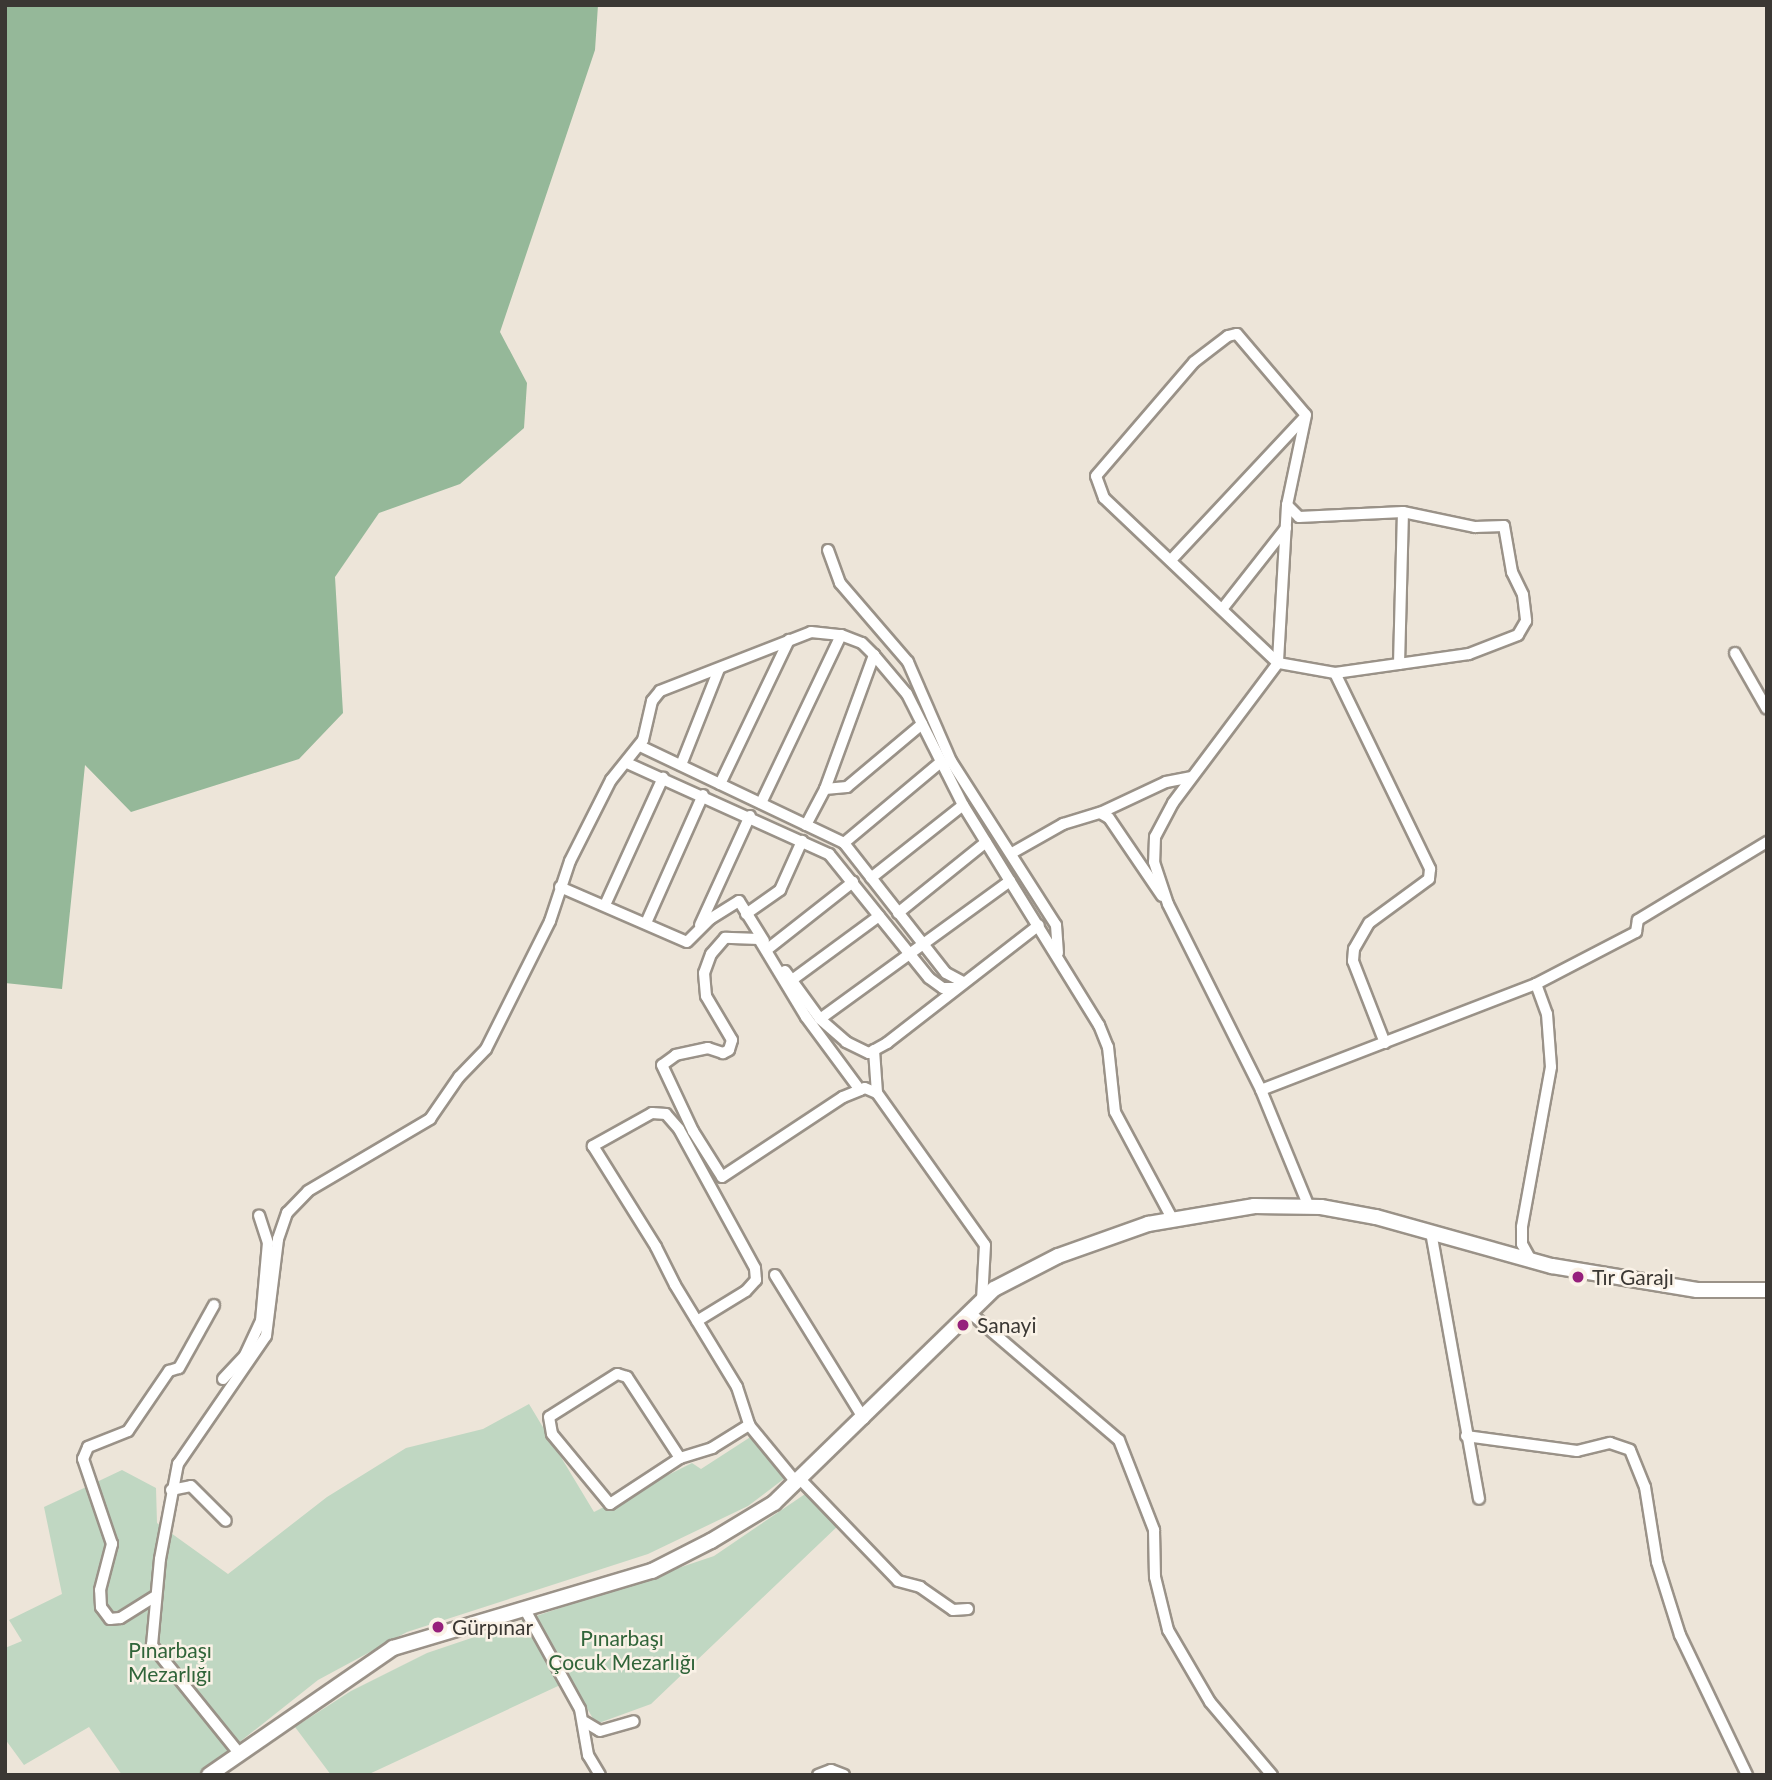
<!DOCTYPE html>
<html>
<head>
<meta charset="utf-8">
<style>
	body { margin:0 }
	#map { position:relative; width:1772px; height:1780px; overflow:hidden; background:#ede5d9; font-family:Lato,sans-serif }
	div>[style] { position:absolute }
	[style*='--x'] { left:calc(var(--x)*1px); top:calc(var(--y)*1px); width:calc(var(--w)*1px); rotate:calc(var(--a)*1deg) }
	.green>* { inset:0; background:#c0d7c2 }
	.forest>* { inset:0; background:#95b899 }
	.roads { filter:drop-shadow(2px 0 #9a9288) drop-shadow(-2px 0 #9a9288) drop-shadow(0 2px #9a9288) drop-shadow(0 -2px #9a9288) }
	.street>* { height:10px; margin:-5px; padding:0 5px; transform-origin:5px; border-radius:5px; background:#fff }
	.secondary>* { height:14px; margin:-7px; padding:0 7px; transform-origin:7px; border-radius:7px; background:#fff }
	.dots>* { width:19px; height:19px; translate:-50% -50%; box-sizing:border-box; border:4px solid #faf2e7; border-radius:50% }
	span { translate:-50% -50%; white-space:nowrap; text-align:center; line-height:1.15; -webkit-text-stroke:5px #faf2e7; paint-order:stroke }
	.poi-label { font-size:21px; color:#3b3834 }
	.left { translate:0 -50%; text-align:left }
	.park-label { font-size:21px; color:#306439 }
	.frame { position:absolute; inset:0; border:7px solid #3b3834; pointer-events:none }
</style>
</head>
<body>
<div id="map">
	<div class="green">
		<i style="clip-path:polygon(529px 1404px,594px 1512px,692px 1463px,701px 1469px,752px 1436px,785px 1478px,748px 1506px,648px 1554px,407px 1632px,318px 1680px,198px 1775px,122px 1775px,89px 1727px,24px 1765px,5px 1739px,5px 1648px,22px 1641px,9px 1620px,62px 1594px,44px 1507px,122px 1470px,156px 1488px,157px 1523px,228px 1574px,327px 1497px,406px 1448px,483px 1429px)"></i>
		<i style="clip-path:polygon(811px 1490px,841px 1523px,651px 1704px,596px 1724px,571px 1680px,367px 1775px,331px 1775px,295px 1727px,351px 1691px,427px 1653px,714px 1556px)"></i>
	</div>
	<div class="forest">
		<i style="clip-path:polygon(5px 5px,598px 5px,595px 50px,500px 332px,527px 383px,524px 428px,460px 484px,379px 513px,335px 577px,343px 713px,299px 759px,131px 812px,85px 765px,62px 989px,5px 983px)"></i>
	</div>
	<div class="roads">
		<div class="street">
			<i style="--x:1237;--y:334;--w:106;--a:49.6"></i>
			<i style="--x:1306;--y:415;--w:92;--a:101.9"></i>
			<i style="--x:1287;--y:505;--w:17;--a:45"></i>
			<i style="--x:1299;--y:517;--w:104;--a:-2.8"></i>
			<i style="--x:1403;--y:512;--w:74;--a:11.8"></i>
			<i style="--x:1475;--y:527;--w:29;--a:-2"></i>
			<i style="--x:1504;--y:526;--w:47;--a:80.1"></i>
			<i style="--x:1512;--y:572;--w:25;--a:64"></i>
			<i style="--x:1523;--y:595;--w:26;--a:83"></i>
			<i style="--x:1526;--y:621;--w:16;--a:120"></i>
			<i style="--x:1518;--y:635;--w:53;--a:158.8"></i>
			<i style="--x:1469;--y:654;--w:135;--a:171.9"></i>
			<i style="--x:1335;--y:673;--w:58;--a:-170"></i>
			<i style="--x:1278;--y:663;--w:240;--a:-136.5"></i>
			<i style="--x:1104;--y:498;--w:23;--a:-110"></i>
			<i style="--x:1096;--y:476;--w:150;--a:-49.3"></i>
			<i style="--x:1194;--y:362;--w:43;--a:-37.4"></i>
			<i style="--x:1228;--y:336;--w:9;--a:-13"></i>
			<i style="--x:1287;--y:505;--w:158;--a:93.3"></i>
			<i style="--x:1278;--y:663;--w:175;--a:126.9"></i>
			<i style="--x:1173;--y:803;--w:38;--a:118"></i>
			<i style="--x:1155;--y:837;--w:25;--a:92"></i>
			<i style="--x:1154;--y:862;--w:44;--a:71.6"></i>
			<i style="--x:1168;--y:904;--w:208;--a:63.4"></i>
			<i style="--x:1261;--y:1090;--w:126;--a:67.7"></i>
			<i style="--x:828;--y:550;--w:35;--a:70"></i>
			<i style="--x:840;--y:583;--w:104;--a:49.3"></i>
			<i style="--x:908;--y:662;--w:108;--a:66.5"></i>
			<i style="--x:951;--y:761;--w:195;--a:57.4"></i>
			<i style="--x:1056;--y:925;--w:28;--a:86"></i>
			<i style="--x:1171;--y:560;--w:196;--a:-46.9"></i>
			<i style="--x:1223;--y:608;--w:102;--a:-51.8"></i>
			<i style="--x:1735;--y:653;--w:64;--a:60.3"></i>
			<i style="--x:1399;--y:664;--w:152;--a:-88.5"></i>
			<i style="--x:1335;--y:673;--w:218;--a:64.1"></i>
			<i style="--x:1430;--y:869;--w:10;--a:96"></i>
			<i style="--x:1429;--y:879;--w:74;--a:143.7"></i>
			<i style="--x:1369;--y:923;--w:30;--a:120"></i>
			<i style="--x:1354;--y:949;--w:12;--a:95"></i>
			<i style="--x:1353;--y:961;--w:88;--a:68.7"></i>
			<i style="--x:640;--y:746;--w:226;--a:25.4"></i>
			<i style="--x:844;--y:843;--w:165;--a:51.9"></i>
			<i style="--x:946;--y:973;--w:19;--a:28"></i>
			<i style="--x:627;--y:763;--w:222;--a:24.3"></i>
			<i style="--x:829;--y:854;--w:159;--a:51.1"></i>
			<i style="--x:929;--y:978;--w:17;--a:36"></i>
			<i style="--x:943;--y:988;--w:13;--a:0"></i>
			<i style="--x:681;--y:765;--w:103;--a:-68.4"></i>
			<i style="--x:720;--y:784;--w:160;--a:-64.4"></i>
			<i style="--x:825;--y:789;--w:22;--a:-5"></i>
			<i style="--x:847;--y:787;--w:98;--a:-40"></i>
			<i style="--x:761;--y:803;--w:186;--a:-64.5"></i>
			<i style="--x:1100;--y:813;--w:73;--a:-25.2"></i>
			<i style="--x:1166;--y:782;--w:25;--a:-11"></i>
			<i style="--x:806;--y:825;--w:41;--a:-62.2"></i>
			<i style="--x:825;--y:789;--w:143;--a:-69.9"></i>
			<i style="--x:844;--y:843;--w:126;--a:-39.9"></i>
			<i style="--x:1012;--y:853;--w:59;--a:-29.6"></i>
			<i style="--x:1063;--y:824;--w:39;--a:-17"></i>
			<i style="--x:1100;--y:813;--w:10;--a:29"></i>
			<i style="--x:1109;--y:818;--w:94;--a:55.8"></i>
			<i style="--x:871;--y:878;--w:117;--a:-38.4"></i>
			<i style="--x:560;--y:887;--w:138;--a:23.4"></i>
			<i style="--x:687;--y:942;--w:33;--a:-45"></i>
			<i style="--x:710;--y:919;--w:34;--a:-32"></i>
			<i style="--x:739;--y:901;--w:47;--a:58"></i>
			<i style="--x:605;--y:905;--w:140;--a:-65.5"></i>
			<i style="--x:898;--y:913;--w:113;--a:-38.9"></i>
			<i style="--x:746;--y:914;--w:42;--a:-35.2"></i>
			<i style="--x:780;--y:890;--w:54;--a:-65.8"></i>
			<i style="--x:646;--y:923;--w:140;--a:-66"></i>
			<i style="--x:700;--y:925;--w:120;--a:-65.4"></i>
			<i style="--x:769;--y:948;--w:107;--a:-38.2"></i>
			<i style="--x:785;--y:971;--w:59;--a:53.9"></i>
			<i style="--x:820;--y:1019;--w:35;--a:41"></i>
			<i style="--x:846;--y:1042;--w:25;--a:26"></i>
			<i style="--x:869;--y:1053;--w:21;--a:-29"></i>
			<i style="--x:887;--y:1043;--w:192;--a:-37.8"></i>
			<i style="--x:792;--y:980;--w:108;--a:-36.3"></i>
			<i style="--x:1536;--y:984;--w:113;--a:-27.5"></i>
			<i style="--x:1636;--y:932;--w:12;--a:-81"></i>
			<i style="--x:1638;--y:920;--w:151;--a:-31.2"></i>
			<i style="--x:820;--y:1019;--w:235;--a:-36"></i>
			<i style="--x:874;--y:1050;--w:43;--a:86"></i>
			<i style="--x:860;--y:1090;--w:91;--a:-126.5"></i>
			<i style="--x:806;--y:1017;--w:91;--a:-121.1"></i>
			<i style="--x:759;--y:939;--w:34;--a:-178"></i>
			<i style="--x:725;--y:938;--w:21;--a:131"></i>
			<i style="--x:711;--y:954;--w:20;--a:110"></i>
			<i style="--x:704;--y:973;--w:23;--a:85"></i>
			<i style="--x:706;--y:996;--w:51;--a:59.4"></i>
			<i style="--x:732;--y:1040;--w:10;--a:107"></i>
			<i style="--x:729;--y:1050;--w:7;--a:153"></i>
			<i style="--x:723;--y:1053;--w:16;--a:-162"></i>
			<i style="--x:708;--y:1048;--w:33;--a:168"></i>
			<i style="--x:676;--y:1055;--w:17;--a:144"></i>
			<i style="--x:662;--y:1065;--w:73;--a:64.8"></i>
			<i style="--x:693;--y:1131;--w:54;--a:57.8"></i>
			<i style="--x:722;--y:1177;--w:145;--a:-33.5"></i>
			<i style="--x:843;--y:1097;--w:18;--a:-22"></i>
			<i style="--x:860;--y:1090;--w:5;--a:-22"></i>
			<i style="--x:865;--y:1088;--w:13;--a:23"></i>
			<i style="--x:877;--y:1093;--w:186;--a:54.6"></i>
			<i style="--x:985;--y:1245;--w:55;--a:93.1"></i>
			<i style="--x:1261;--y:1090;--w:295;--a:-21.1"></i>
			<i style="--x:1536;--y:984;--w:32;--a:70"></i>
			<i style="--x:1547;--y:1014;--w:53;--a:85.7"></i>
			<i style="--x:1551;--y:1067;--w:163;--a:100.3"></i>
			<i style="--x:1522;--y:1227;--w:17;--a:90"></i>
			<i style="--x:1522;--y:1244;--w:18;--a:61"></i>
			<i style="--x:1431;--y:1232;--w:271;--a:79.8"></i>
			<i style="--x:775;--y:1275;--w:169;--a:58.3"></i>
			<i style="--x:969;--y:1312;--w:197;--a:40.5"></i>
			<i style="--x:1119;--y:1440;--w:97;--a:68.7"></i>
			<i style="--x:1154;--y:1530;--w:47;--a:88.8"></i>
			<i style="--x:1155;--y:1577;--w:55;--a:76.2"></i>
			<i style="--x:1168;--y:1630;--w:83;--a:59.7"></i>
			<i style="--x:1210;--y:1702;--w:96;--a:49.7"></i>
			<i style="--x:697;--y:1321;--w:57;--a:-31.5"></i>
			<i style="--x:746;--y:1291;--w:15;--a:-48"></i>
			<i style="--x:756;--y:1280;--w:12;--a:-95"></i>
			<i style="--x:755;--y:1268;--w:158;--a:-118.7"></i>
			<i style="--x:679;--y:1129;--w:20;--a:-131"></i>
			<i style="--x:666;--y:1114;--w:14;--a:-176"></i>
			<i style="--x:652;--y:1113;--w:68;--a:150.8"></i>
			<i style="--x:593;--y:1146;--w:119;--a:58"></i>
			<i style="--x:656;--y:1247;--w:42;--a:63.4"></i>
			<i style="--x:675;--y:1285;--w:119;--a:58.7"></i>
			<i style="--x:737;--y:1387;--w:40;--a:72"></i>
			<i style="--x:749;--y:1425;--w:74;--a:50.5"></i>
			<i style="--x:223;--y:1379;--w:33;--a:-47"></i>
			<i style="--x:245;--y:1355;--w:38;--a:-65"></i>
			<i style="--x:261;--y:1321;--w:78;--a:-84.9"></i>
			<i style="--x:268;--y:1243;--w:29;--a:-108"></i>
			<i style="--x:1466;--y:1436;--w:112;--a:7.7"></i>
			<i style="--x:1577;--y:1451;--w:34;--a:-14"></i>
			<i style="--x:1610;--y:1443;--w:21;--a:19"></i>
			<i style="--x:1630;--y:1450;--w:40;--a:68"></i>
			<i style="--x:1645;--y:1487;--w:76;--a:80.9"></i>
			<i style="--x:1657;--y:1562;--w:77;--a:72.5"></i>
			<i style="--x:1680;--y:1635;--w:155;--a:64.4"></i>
			<i style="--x:680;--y:1458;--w:97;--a:-123.2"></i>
			<i style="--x:627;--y:1377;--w:10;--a:-163"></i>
			<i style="--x:617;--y:1374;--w:80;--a:147.7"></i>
			<i style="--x:549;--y:1417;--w:17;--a:80"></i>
			<i style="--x:552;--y:1434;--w:91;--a:50.4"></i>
			<i style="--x:610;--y:1504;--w:84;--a:-33.3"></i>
			<i style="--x:680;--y:1458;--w:34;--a:-17"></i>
			<i style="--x:712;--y:1448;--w:44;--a:-31.9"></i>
			<i style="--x:800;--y:1479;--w:141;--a:46.1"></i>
			<i style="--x:898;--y:1581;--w:23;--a:15"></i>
			<i style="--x:920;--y:1587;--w:40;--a:34.9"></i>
			<i style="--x:953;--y:1610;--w:15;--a:-4"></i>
			<i style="--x:171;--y:1490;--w:20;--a:-11"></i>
			<i style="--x:191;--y:1486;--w:49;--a:45"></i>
			<i style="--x:154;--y:1597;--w:40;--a:148"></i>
			<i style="--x:120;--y:1618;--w:10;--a:174"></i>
			<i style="--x:110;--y:1619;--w:15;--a:-127"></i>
			<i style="--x:101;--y:1607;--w:17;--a:-93"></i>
			<i style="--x:100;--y:1590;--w:48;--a:-75.4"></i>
			<i style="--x:112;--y:1544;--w:90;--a:-108.8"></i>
			<i style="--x:83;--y:1459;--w:13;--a:-67"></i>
			<i style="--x:88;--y:1447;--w:43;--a:-21.8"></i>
			<i style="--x:128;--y:1431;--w:73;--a:-55.7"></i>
			<i style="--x:169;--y:1371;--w:10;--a:-17"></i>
			<i style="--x:179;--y:1368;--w:72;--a:-60.9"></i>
			<i style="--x:524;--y:1608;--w:115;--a:61"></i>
			<i style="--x:580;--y:1709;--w:47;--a:80.1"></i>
			<i style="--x:588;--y:1755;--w:23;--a:59"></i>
			<i style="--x:585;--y:1722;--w:17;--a:31"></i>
			<i style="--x:600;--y:1731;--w:35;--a:-16"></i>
			<i style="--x:239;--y:1753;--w:139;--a:-128.9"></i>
			<i style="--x:152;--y:1645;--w:86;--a:-84.7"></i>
			<i style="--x:160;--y:1559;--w:97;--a:-79.3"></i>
			<i style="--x:178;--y:1464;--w:155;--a:-55.5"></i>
			<i style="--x:266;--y:1336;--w:98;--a:-82.9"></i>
			<i style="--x:278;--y:1239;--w:28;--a:-71"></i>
			<i style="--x:287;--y:1213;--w:30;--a:-46"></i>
			<i style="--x:308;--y:1191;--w:142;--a:-30.5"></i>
			<i style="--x:430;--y:1119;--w:51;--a:-55.4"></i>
			<i style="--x:459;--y:1077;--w:39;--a:-46"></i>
			<i style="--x:486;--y:1049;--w:143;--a:-63.4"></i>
			<i style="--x:550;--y:921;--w:63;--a:-71.6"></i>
			<i style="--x:570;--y:861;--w:91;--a:-63.2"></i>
			<i style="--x:611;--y:780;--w:51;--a:-51.3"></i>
			<i style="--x:643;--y:740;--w:40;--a:-77"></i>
			<i style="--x:652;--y:701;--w:13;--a:-51"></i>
			<i style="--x:660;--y:691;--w:162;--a:-21.3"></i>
			<i style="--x:811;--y:632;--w:30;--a:6"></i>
			<i style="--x:841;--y:635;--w:22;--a:21"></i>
			<i style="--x:862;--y:643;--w:17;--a:45"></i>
			<i style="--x:874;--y:655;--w:51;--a:49.8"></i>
			<i style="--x:907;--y:694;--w:124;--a:63.2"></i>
			<i style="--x:963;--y:805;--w:259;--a:58.3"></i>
			<i style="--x:1099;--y:1025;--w:24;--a:68"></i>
			<i style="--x:1108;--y:1047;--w:65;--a:83.9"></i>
			<i style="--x:1115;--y:1112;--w:123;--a:61.8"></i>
			<i style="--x:818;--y:1775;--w:14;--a:-21"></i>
			<i style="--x:831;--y:1770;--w:14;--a:21"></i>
		</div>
		<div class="secondary">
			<i style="--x:209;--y:1775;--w:224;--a:-34.6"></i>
			<i style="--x:393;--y:1648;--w:270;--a:-16.6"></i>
			<i style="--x:652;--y:1571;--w:66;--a:-27"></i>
			<i style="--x:711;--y:1541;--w:74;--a:-31.1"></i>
			<i style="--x:774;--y:1503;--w:307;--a:-44.2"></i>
			<i style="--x:994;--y:1289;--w:72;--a:-27.3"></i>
			<i style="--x:1058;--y:1256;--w:96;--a:-19.6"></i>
			<i style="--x:1148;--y:1224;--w:108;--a:-9.6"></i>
			<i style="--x:1254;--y:1206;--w:67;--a:0.9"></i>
			<i style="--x:1321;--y:1207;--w:56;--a:10.3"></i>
			<i style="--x:1376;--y:1217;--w:183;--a:15.6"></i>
			<i style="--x:1552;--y:1266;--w:147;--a:9.4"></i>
			<i style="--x:1697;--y:1290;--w:70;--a:0"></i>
		</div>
	</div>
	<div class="dots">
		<i style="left:1578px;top:1277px;background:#96207c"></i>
		<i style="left:963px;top:1325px;background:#96207c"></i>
		<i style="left:438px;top:1627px;background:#96207c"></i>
	</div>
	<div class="poi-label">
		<span class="left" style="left:1592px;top:1277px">Tır Garajı</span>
		<span class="left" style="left:977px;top:1325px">Sanayi</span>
		<span class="left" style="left:452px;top:1627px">Gürpınar</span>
	</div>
	<div class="park-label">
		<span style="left:622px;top:1650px">Pınarbaşı<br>Çocuk Mezarlığı</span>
		<span style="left:170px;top:1662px">Pınarbaşı<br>Mezarlığı</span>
	</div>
	<div class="frame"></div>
</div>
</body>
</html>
